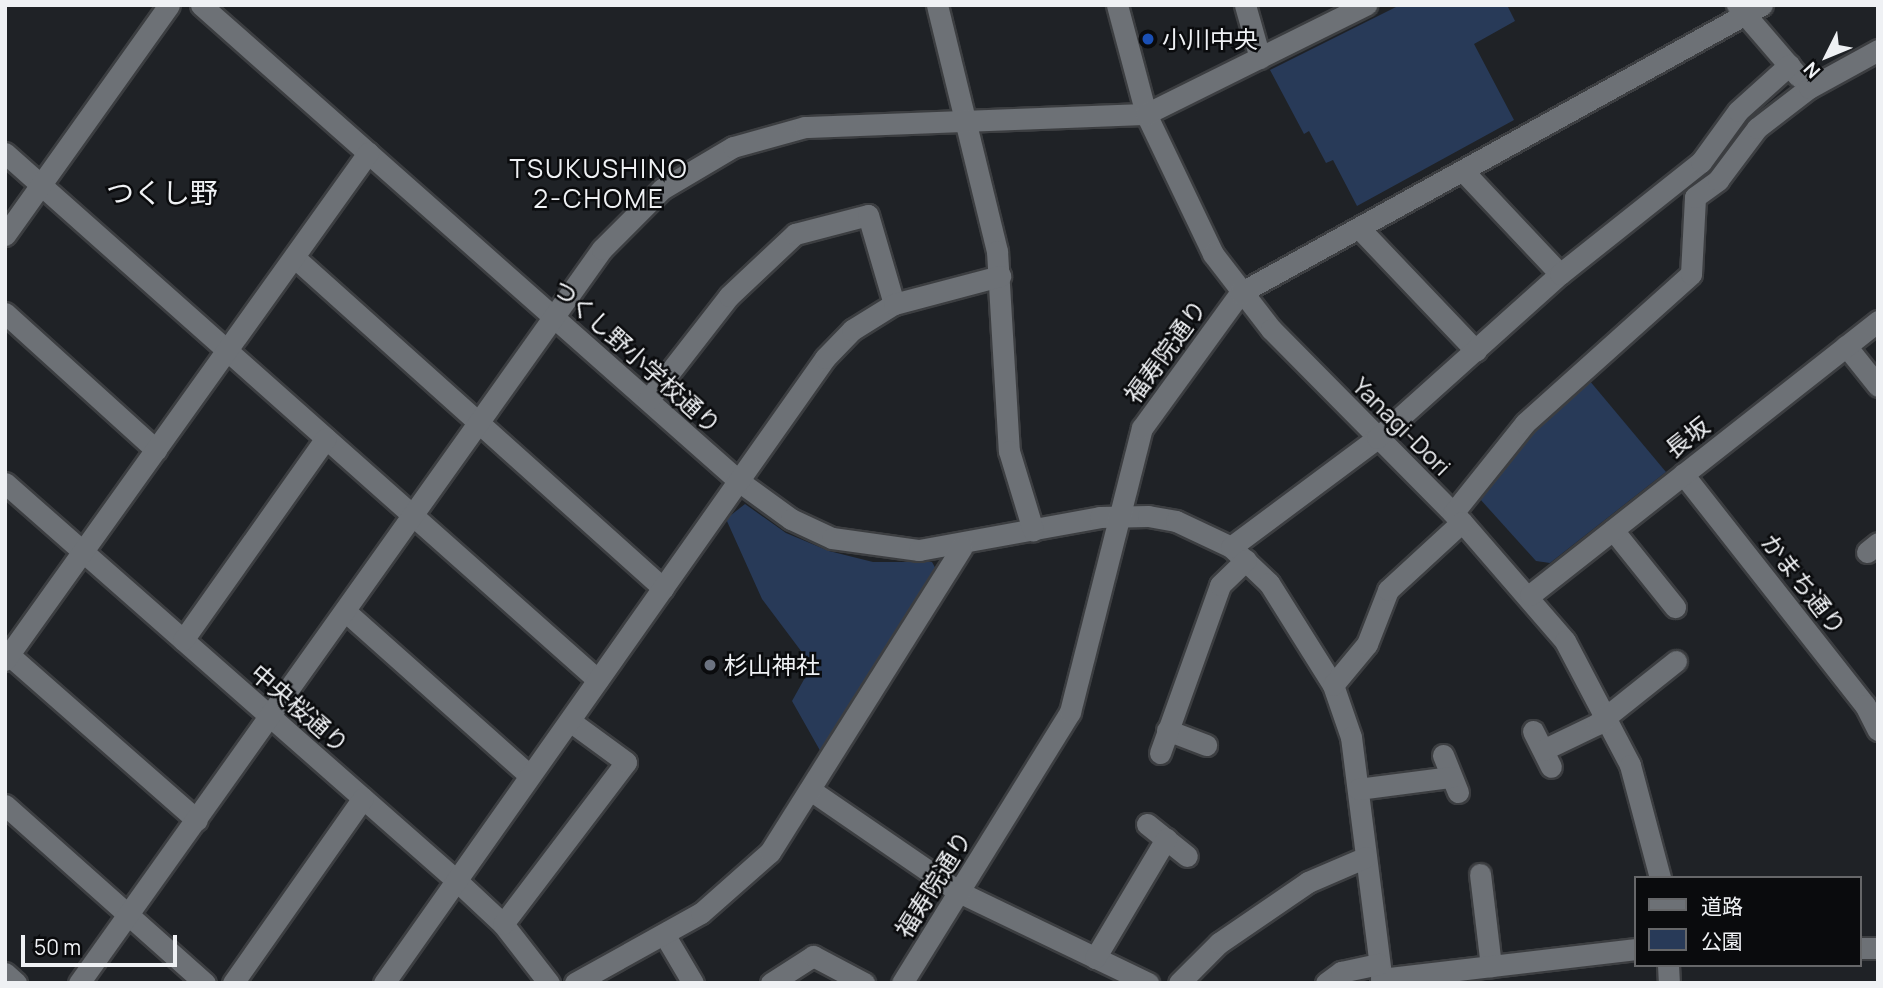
<!DOCTYPE html>
<html>
<head>
<meta charset="utf-8">
<style>
	body { margin:0 }
	#map { position:relative; width:1883px; height:988px; overflow:hidden; background:#1f2226; font-family:Manrope,"Noto Sans JP",sans-serif }
	div>[style] { position:absolute }
	[style*='--x'] { left:calc(var(--x)*1px); top:calc(var(--y)*1px); width:calc(var(--w)*1px); rotate:calc(var(--a)*1deg) }
	.green>* { inset:0; background:#283a58 }
	.roads { filter:drop-shadow(2px 0 #3c3e41) drop-shadow(-2px 0 #3c3e41) drop-shadow(0 2px #3c3e41) drop-shadow(0 -2px #3c3e41) }
	.minor>* { height:21px; margin:-10.5px; padding:0 10.5px; transform-origin:10.5px; border-radius:10.5px; background:#6d7176 }
	.dots>* { width:19px; height:19px; translate:-50% -50%; box-sizing:border-box; border:4px solid #0a0b0d; border-radius:50% }
	span { translate:-50% -50%; white-space:nowrap; text-align:center; line-height:1.15; -webkit-text-stroke:5px #0a0b0d; paint-order:stroke }
	.poi-label { font-size:24px; color:#eff1f4 }
	.left { translate:0 -50%; text-align:left }
	.street-label { font-size:24px; color:#eff1f4 }
	.neighbourhood-label { font-size:26px; color:#eff1f4; letter-spacing:2px }
	.quarter-label { font-size:28px; color:#eff1f4 }
	.frame { position:absolute; inset:0; border:7px solid #eff1f4; pointer-events:none }
	.legend { position:absolute; left:1634px; top:876px; width:228px; height:91px; box-sizing:border-box; background:#0a0b0d; border:2px solid #666769; margin:0; padding:9px 12px; list-style:none; font-size:21px; color:#eff1f4 }
	.legend li { display:flex; align-items:center; gap:14px; height:35px }
	.legend b { width:35px; border:2px solid #666769 }
	.north { position:absolute; left:1792px; top:21px; width:70px; height:70px; -webkit-text-stroke:5px #0a0b0d; paint-order:stroke; rotate:227deg; font-size:19px; font-weight:700; line-height:28px; text-align:center; color:#eff1f4 }
	.north::after { content:''; display:block; margin:auto; width:24px; height:32px; background:#eff1f4; clip-path:polygon(50% 0,100% 100%,50% 72%,0 100%) }
	.scale { position:absolute; left:21px; top:935px; width:156px; height:32px; box-sizing:border-box; border:4px solid #eff1f4; border-top:0; padding-left:9px; font-size:21px; line-height:24px; white-space:nowrap; color:#eff1f4; -webkit-text-stroke:5px #0a0b0d; paint-order:stroke }
</style>
</head>
<body>
<div id="map">
	<div class="green">
		<i style="clip-path:polygon(1400px 5px,1507px 5px,1515px 21px,1474px 44px,1514px 120px,1357px 206px,1333px 160px,1326px 163px,1309px 131px,1304px 134px,1270px 70px)"></i>
		<i style="clip-path:polygon(1589px 380px,1666px 472px,1550px 563px,1536px 561px,1480px 499px,1481px 491px,1533px 426px)"></i>
		<i style="clip-path:polygon(745px 504px,786px 533px,829px 551px,873px 562px,932px 562px,937px 571px,822px 754px,792px 701px,807px 674px,807px 659px,762px 599px,726px 519px)"></i>
	</div>
	<div class="roads">
		<div class="minor">
			<i style="--x:201;--y:5;--w:720;--a:41.51"></i>
			<i style="--x:740;--y:482;--w:63;--a:36"></i>
			<i style="--x:791;--y:519;--w:45;--a:24.9"></i>
			<i style="--x:832;--y:538;--w:88;--a:7.9"></i>
			<i style="--x:919;--y:550;--w:184;--a:-10.3"></i>
			<i style="--x:1100;--y:517;--w:48;--a:-1.2"></i>
			<i style="--x:1148;--y:516;--w:28;--a:10"></i>
			<i style="--x:1176;--y:521;--w:61;--a:25.3"></i>
			<i style="--x:1231;--y:547;--w:52;--a:43.5"></i>
			<i style="--x:1269;--y:583;--w:120;--a:57.9"></i>
			<i style="--x:1333;--y:685;--w:55;--a:70.9"></i>
			<i style="--x:1351;--y:737;--w:248;--a:82.8"></i>
			<i style="--x:937;--y:5;--w:253;--a:76.3"></i>
			<i style="--x:997;--y:251;--w:200;--a:86.6"></i>
			<i style="--x:1009;--y:451;--w:83;--a:73.1"></i>
			<i style="--x:1117;--y:5;--w:113;--a:75.1"></i>
			<i style="--x:1146;--y:114;--w:155;--a:64.4"></i>
			<i style="--x:1213;--y:254;--w:95;--a:52.3"></i>
			<i style="--x:1271;--y:329;--w:272;--a:45.3"></i>
			<i style="--x:1462;--y:522;--w:157;--a:49.1"></i>
			<i style="--x:1565;--y:641;--w:140;--a:62.3"></i>
			<i style="--x:1630;--y:765;--w:117;--a:75.1"></i>
			<i style="--x:1245;--y:5;--w:55;--a:74.2"></i>
			<i style="--x:1737;--y:5;--w:94;--a:49.3"></i>
			<i style="--x:5;--y:153;--w:793;--a:41.63"></i>
			<i style="--x:1464;--y:172;--w:140;--a:46.7"></i>
			<i style="--x:1360;--y:229;--w:168;--a:46.4"></i>
			<i style="--x:5;--y:235;--w:282;--a:-54.5"></i>
			<i style="--x:294;--y:257;--w:496;--a:41.9"></i>
			<i style="--x:5;--y:313;--w:204;--a:42.2"></i>
			<i style="--x:1846;--y:346;--w:51;--a:51.3"></i>
			<i style="--x:648;--y:400;--w:132;--a:-52.1"></i>
			<i style="--x:729;--y:296;--w:91;--a:-43.2"></i>
			<i style="--x:795;--y:234;--w:75;--a:-14.6"></i>
			<i style="--x:868;--y:215;--w:93;--a:73.7"></i>
			<i style="--x:1683;--y:474;--w:294;--a:51.8"></i>
			<i style="--x:1865;--y:705;--w:28;--a:63"></i>
			<i style="--x:5;--y:483;--w:601;--a:41.36"></i>
			<i style="--x:456;--y:880;--w:64;--a:43.1"></i>
			<i style="--x:503;--y:924;--w:75;--a:52.1"></i>
			<i style="--x:1453;--y:513;--w:115;--a:-51.3"></i>
			<i style="--x:1525;--y:423;--w:223;--a:-41.9"></i>
			<i style="--x:1691;--y:274;--w:77;--a:-87"></i>
			<i style="--x:1695;--y:197;--w:29;--a:-36"></i>
			<i style="--x:1718;--y:180;--w:65;--a:-53.1"></i>
			<i style="--x:1757;--y:128;--w:66;--a:-37.6"></i>
			<i style="--x:1809;--y:88;--w:79;--a:-28.8"></i>
			<i style="--x:1613;--y:530;--w:99;--a:51.2"></i>
			<i style="--x:1231;--y:547;--w:182;--a:-36.7"></i>
			<i style="--x:1377;--y:438;--w:246;--a:-41.9"></i>
			<i style="--x:1560;--y:274;--w:180;--a:-38.5"></i>
			<i style="--x:1701;--y:162;--w:63;--a:-54"></i>
			<i style="--x:1738;--y:111;--w:69;--a:-42"></i>
			<i style="--x:1867;--y:552;--w:14;--a:-39"></i>
			<i style="--x:1530;--y:595;--w:443;--a:-38.2"></i>
			<i style="--x:345;--y:611;--w:246;--a:41.7"></i>
			<i style="--x:183;--y:640;--w:247;--a:-54.7"></i>
			<i style="--x:9;--y:655;--w:250;--a:41.3"></i>
			<i style="--x:5;--y:660;--w:624;--a:-54.4"></i>
			<i style="--x:1333;--y:685;--w:53;--a:-50.3"></i>
			<i style="--x:1367;--y:644;--w:58;--a:-68.7"></i>
			<i style="--x:1388;--y:590;--w:100;--a:-42.6"></i>
			<i style="--x:1167;--y:730;--w:42;--a:21"></i>
			<i style="--x:1533;--y:731;--w:40;--a:63.4"></i>
			<i style="--x:1543;--y:750;--w:60;--a:-25.7"></i>
			<i style="--x:1597;--y:724;--w:101;--a:-38.6"></i>
			<i style="--x:1160;--y:753;--w:178;--a:-70.3"></i>
			<i style="--x:1220;--y:585;--w:36;--a:-44"></i>
			<i style="--x:1443;--y:755;--w:40;--a:68"></i>
			<i style="--x:1358;--y:789;--w:94;--a:-7.4"></i>
			<i style="--x:812;--y:791;--w:178;--a:34.5"></i>
			<i style="--x:959;--y:892;--w:210;--a:25.7"></i>
			<i style="--x:5;--y:805;--w:268;--a:41.7"></i>
			<i style="--x:1147;--y:824;--w:51;--a:38.7"></i>
			<i style="--x:1480;--y:874;--w:93;--a:83.2"></i>
			<i style="--x:503;--y:924;--w:203;--a:-52.8"></i>
			<i style="--x:626;--y:762;--w:69;--a:-143.8"></i>
			<i style="--x:664;--y:934;--w:57;--a:59.4"></i>
			<i style="--x:1860;--y:948;--w:18;--a:0"></i>
			<i style="--x:1095;--y:958;--w:139;--a:-59.2"></i>
			<i style="--x:1668;--y:965;--w:18;--a:87"></i>
			<i style="--x:5;--y:973;--w:15;--a:42"></i>
			<i style="--x:1381;--y:979;--w:257;--a:-6.7"></i>
			<i style="--x:79;--y:983;--w:901;--a:-54.53"></i>
			<i style="--x:602;--y:249;--w:85;--a:-45"></i>
			<i style="--x:662;--y:189;--w:82;--a:-30.6"></i>
			<i style="--x:733;--y:147;--w:75;--a:-15.5"></i>
			<i style="--x:805;--y:127;--w:341;--a:-2.2"></i>
			<i style="--x:1146;--y:114;--w:246;--a:-26.4"></i>
			<i style="--x:233;--y:983;--w:226;--a:-54.9"></i>
			<i style="--x:384;--y:983;--w:765;--a:-54.79"></i>
			<i style="--x:825;--y:358;--w:39;--a:-46"></i>
			<i style="--x:852;--y:330;--w:49;--a:-31.8"></i>
			<i style="--x:894;--y:304;--w:110;--a:-14.8"></i>
			<i style="--x:575;--y:983;--w:144;--a:-29.1"></i>
			<i style="--x:701;--y:913;--w:92;--a:-41.5"></i>
			<i style="--x:770;--y:852;--w:360;--a:-57.8"></i>
			<i style="--x:771;--y:983;--w:50;--a:-32.7"></i>
			<i style="--x:813;--y:956;--w:58;--a:27.9"></i>
			<i style="--x:902;--y:983;--w:319;--a:-58.2"></i>
			<i style="--x:1070;--y:712;--w:293;--a:-75.8"></i>
			<i style="--x:1142;--y:428;--w:167;--a:-54"></i>
			<i style="--x:1240;--y:293;--w:596;--a:-28.89"></i>
			<i style="--x:1179;--y:983;--w:57;--a:-45"></i>
			<i style="--x:1219;--y:943;--w:108;--a:-34.4"></i>
			<i style="--x:1308;--y:882;--w:63;--a:-23.3"></i>
			<i style="--x:1326;--y:983;--w:19;--a:-36"></i>
			<i style="--x:1341;--y:972;--w:39;--a:-12"></i>
		</div>
	</div>
	<div class="dots">
		<i style="left:1148px;top:39px;background:#1a4fb4"></i>
		<i style="left:710px;top:665px;background:#6b7280"></i>
	</div>
	<div class="poi-label">
		<span class="left" style="left:1162px;top:39px">小川中央</span>
		<span class="left" style="left:724px;top:665px">杉山神社</span>
	</div>
	<div class="street-label">
		<span style="left:1165px;top:351px;rotate:-54deg">福寿院通り</span>
		<span style="left:637px;top:356px;rotate:42deg">つくし野小学校通り</span>
		<span style="left:1402px;top:426px;rotate:45deg">Yanagi-Dori</span>
		<span style="left:1687px;top:437px;rotate:-38deg">長坂</span>
		<span style="left:1804px;top:584px;rotate:52deg">かまち通り</span>
		<span style="left:300px;top:708px;rotate:41deg">中央桜通り</span>
		<span style="left:933px;top:884px;rotate:-58deg">福寿院通り</span>
	</div>
	<div class="neighbourhood-label">
		<span style="left:599px;top:184px">TSUKUSHINO<br>2-CHOME</span>
	</div>
	<div class="quarter-label">
		<span style="left:162px;top:192px">つくし野</span>
	</div>
	<div class="frame"></div>
	<ul class="legend">
	<li><b style="height:9px;background:#6d7176"></b>道路</li>
	<li><b style="height:19px;background:#283a58"></b>公園</li>
	</ul>
	<div class="north">N</div>
	<div class="scale">50 m</div>
</div>
</body>
</html>
